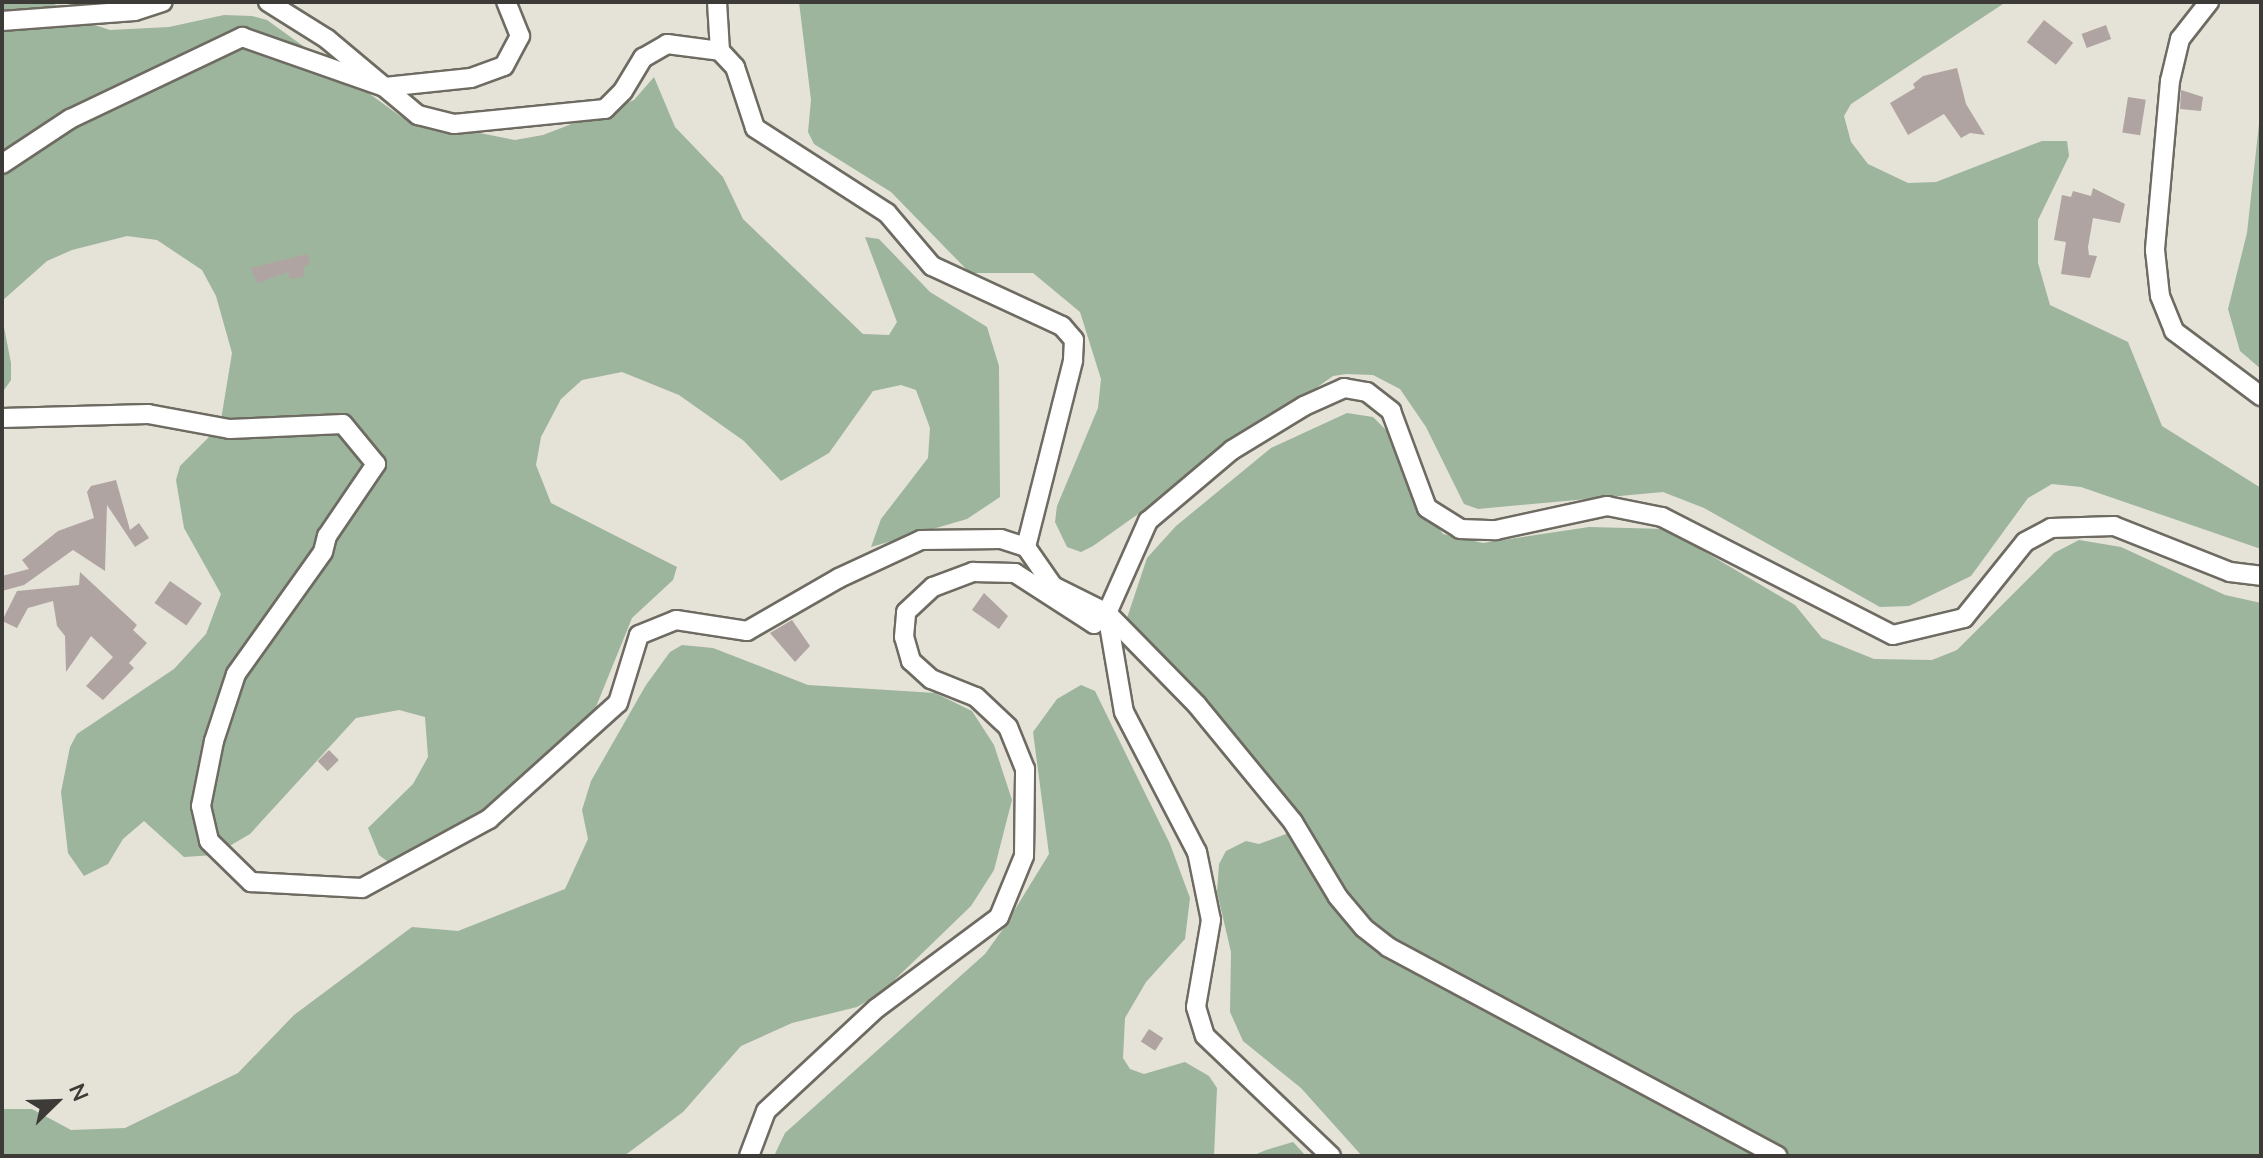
<!DOCTYPE html>
<html>
<head>
<meta charset="utf-8">
<style>
	body { margin:0 }
	#map { position:relative; width:2263px; height:1158px; overflow:hidden; background:#e5e2d8; font-family:"Nunito Sans",sans-serif }
	div>[style] { position:absolute }
	[style*='--x'] { left:calc(var(--x)*1px); top:calc(var(--y)*1px); width:calc(var(--w)*1px); rotate:calc(var(--a)*1deg) }
	.forest>* { inset:0; background:#9db49d }
	.building>* { inset:0; background:#b0a4a2; transform-origin:0 0 }
	.roads { filter:drop-shadow(2px 0 #6e6b62) drop-shadow(-2px 0 #6e6b62) drop-shadow(0 2px #6e6b62) drop-shadow(0 -2px #6e6b62) }
	.minor>* { height:18px; margin:-9px; padding:0 9px; transform-origin:9px; border-radius:9px; background:#fff }
	span { translate:-50% -50%; white-space:nowrap; text-align:center; line-height:1.15; -webkit-text-stroke:8px #e5e2d8; paint-order:stroke }
	.frame { position:absolute; inset:0; border:4px solid #3c3b37; pointer-events:none }
	.north { position:absolute; left:16px; top:1062px; width:80px; height:80px; -webkit-text-stroke:6px #e5e2d8; paint-order:stroke; rotate:67deg; font-size:22px; font-weight:700; line-height:32px; text-align:center; color:#3c3b37 }
	.north::after { content:''; display:block; margin:auto; width:28px; height:36px; background:#3c3b37; clip-path:polygon(50% 0,100% 100%,50% 72%,0 100%) }
</style>
</head>
<body>
<div id="map">
	<div class="forest">
		<i style="clip-path:polygon(2px 2px,51px 2px,82px 21px,110px 30px,169px 27px,224px 15px,252px 16px,267px 20px,403px 118px,515px 140px,543px 135px,634px 100px,654px 77px,675px 127px,723px 177px,743px 219px,863px 334px,889px 335px,897px 322px,865px 237px,879px 239px,930px 292px,987px 327px,999px 366px,1000px 497px,967px 519px,871px 547px,881px 519px,928px 458px,930px 428px,916px 390px,901px 385px,873px 391px,829px 453px,781px 481px,744px 441px,679px 395px,622px 372px,582px 380px,561px 399px,541px 437px,536px 465px,551px 503px,677px 567px,673px 580px,632px 618px,587px 729px,500px 806px,391px 864px,379px 855px,368px 828px,413px 784px,428px 757px,425px 717px,399px 710px,356px 718px,250px 834px,214px 855px,184px 857px,144px 821px,123px 839px,108px 864px,84px 876px,68px 853px,61px 792px,70px 747px,77px 734px,174px 669px,206px 634px,221px 594px,184px 528px,176px 480px,180px 466px,220px 426px,232px 353px,216px 296px,202px 270px,157px 240px,127px 236px,72px 250px,47px 261px,2px 301px)"></i>
		<i style="clip-path:polygon(799px 2px,2006px 2px,1851px 104px,1844px 116px,1851px 142px,1868px 164px,1908px 183px,1936px 182px,2042px 141px,2067px 141px,2069px 156px,2038px 220px,2038px 263px,2050px 305px,2128px 342px,2162px 426px,2261px 488px,2261px 549px,2081px 487px,2052px 484px,2028px 498px,1971px 576px,1909px 606px,1880px 607px,1704px 508px,1663px 492px,1478px 509px,1464px 504px,1426px 427px,1400px 389px,1373px 375px,1346px 374px,1333px 376px,1093px 546px,1081px 552px,1067px 547px,1055px 522px,1057px 506px,1098px 408px,1101px 379px,1080px 312px,1033px 273px,970px 273px,891px 192px,814px 144px,808px 132px,811px 100px)"></i>
		<i style="clip-path:polygon(2261px 106px,2261px 369px,2240px 351px,2228px 309px,2247px 233px)"></i>
		<i style="clip-path:polygon(2px 317px,11px 363px,11px 380px,2px 393px)"></i>
		<i style="clip-path:polygon(1347px 413px,1373px 417px,1394px 438px,1419px 501px,1443px 534px,1483px 543px,1589px 527px,1666px 529px,1795px 605px,1822px 638px,1874px 659px,1932px 660px,1957px 650px,2054px 553px,2079px 540px,2121px 547px,2225px 595px,2261px 603px,2261px 1156px,1362px 1156px,1301px 1088px,1243px 1041px,1230px 1012px,1231px 952px,1217px 892px,1219px 864px,1226px 851px,1246px 841px,1259px 844px,1286px 834px,1288px 818px,1124px 627px,1147px 558px,1176px 526px,1271px 448px)"></i>
		<i style="clip-path:polygon(682px 645px,713px 648px,808px 685px,935px 693px,972px 711px,994px 745px,1012px 800px,994px 870px,971px 906px,881px 993px,857px 1007px,792px 1023px,741px 1046px,683px 1112px,624px 1156px,2px 1156px,2px 1109px,32px 1109px,71px 1130px,125px 1128px,238px 1073px,294px 1015px,412px 927px,458px 931px,565px 889px,588px 839px,582px 810px,591px 781px,646px 685px,670px 652px)"></i>
		<i style="clip-path:polygon(1081px 685px,1095px 691px,1170px 844px,1190px 898px,1185px 939px,1146px 982px,1125px 1018px,1123px 1058px,1130px 1069px,1144px 1074px,1185px 1062px,1209px 1076px,1217px 1088px,1214px 1156px,774px 1156px,785px 1133px,985px 954px,1003px 929px,1049px 854px,1033px 732px,1057px 699px)"></i>
		<i style="clip-path:polygon(1293px 1142px,1306px 1156px,1252px 1156px,1266px 1150px)"></i>
	</div>
	<div class="building">
		<i style="left:2044px;top:20px;width:37px;height:28px;rotate:38deg"></i>
		<i style="left:2106px;top:25px;width:15px;height:26px;rotate:70deg"></i>
		<i style="clip-path:polygon(1957px 68px,1966px 104px,1985px 135px,1970px 133px,1961px 138px,1944px 114px,1908px 135px,1890px 103px,1915px 88px,1913px 84px,1923px 76px)"></i>
		<i style="clip-path:polygon(2181px 90px,2203px 97px,2201px 111px,2180px 109px)"></i>
		<i style="left:2128px;top:97px;width:18px;height:36px;rotate:9deg"></i>
		<i style="clip-path:polygon(2093px 188px,2125px 204px,2120px 223px,2093px 218px,2088px 247px,2089px 255px,2097px 256px,2090px 278px,2061px 274px,2066px 242px,2054px 240px,2062px 195px,2071px 197px,2073px 191px,2091px 196px)"></i>
		<i style="clip-path:polygon(307px 254px,310px 264px,303px 267px,305px 276px,290px 279px,288px 272px,257px 283px,251px 268px)"></i>
		<i style="clip-path:polygon(116px 480px,130px 530px,139px 523px,149px 538px,135px 547px,107px 505px,105px 571px,73px 550px,24px 585px,2px 591px,2px 576px,29px 569px,22px 560px,58px 531px,94px 518px,87px 492px,91px 486px)"></i>
		<i style="clip-path:polygon(80px 572px,137px 625px,133px 630px,147px 643px,129px 663px,134px 668px,103px 700px,86px 686px,113px 657px,91px 636px,66px 672px,65px 636px,57px 626px,53px 601px,28px 608px,17px 628px,2px 621px,17px 591px,79px 585px)"></i>
		<i style="left:170px;top:581px;width:39px;height:27px;rotate:35deg"></i>
		<i style="clip-path:polygon(984px 593px,1008px 616px,999px 629px,972px 610px)"></i>
		<i style="clip-path:polygon(792px 620px,810px 646px,795px 662px,770px 633px)"></i>
		<i style="left:329px;top:750px;width:14px;height:16px;rotate:45deg"></i>
		<i style="left:1149px;top:1029px;width:17px;height:15px;rotate:33deg"></i>
	</div>
	<div class="roads">
		<div class="minor">
			<i style="--x:268;--y:2;--w:70;--a:32.1"></i>
			<i style="--x:327;--y:39;--w:119;--a:39.9"></i>
			<i style="--x:418;--y:115;--w:37;--a:14"></i>
			<i style="--x:454;--y:124;--w:152;--a:-5.7"></i>
			<i style="--x:605;--y:109;--w:25;--a:-45"></i>
			<i style="--x:623;--y:91;--w:39;--a:-59"></i>
			<i style="--x:643;--y:58;--w:28;--a:-30"></i>
			<i style="--x:667;--y:44;--w:53;--a:7.5"></i>
			<i style="--x:720;--y:51;--w:22;--a:47"></i>
			<i style="--x:735;--y:67;--w:64;--a:71.8"></i>
			<i style="--x:755;--y:128;--w:157;--a:32.8"></i>
			<i style="--x:887;--y:213;--w:70;--a:49.7"></i>
			<i style="--x:932;--y:266;--w:143;--a:24.8"></i>
			<i style="--x:1062;--y:326;--w:18;--a:49"></i>
			<i style="--x:1074;--y:340;--w:21;--a:93"></i>
			<i style="--x:1073;--y:361;--w:192;--a:104.2"></i>
			<i style="--x:717;--y:2;--w:49;--a:86.5"></i>
			<i style="--x:2209;--y:2;--w:47;--a:128.1"></i>
			<i style="--x:2180;--y:39;--w:43;--a:103.4"></i>
			<i style="--x:2170;--y:81;--w:170;--a:95.1"></i>
			<i style="--x:2155;--y:250;--w:46;--a:83.8"></i>
			<i style="--x:2160;--y:296;--w:38;--a:68"></i>
			<i style="--x:2174;--y:331;--w:109;--a:36.8"></i>
			<i style="--x:2;--y:21;--w:133;--a:-4.3"></i>
			<i style="--x:135;--y:11;--w:29;--a:-18"></i>
			<i style="--x:2;--y:164;--w:82;--a:-33.5"></i>
			<i style="--x:70;--y:119;--w:191;--a:-25.5"></i>
			<i style="--x:242;--y:37;--w:151;--a:19.3"></i>
			<i style="--x:385;--y:87;--w:86;--a:-6"></i>
			<i style="--x:471;--y:78;--w:35;--a:-20"></i>
			<i style="--x:504;--y:66;--w:34;--a:-62"></i>
			<i style="--x:520;--y:36;--w:37;--a:-112"></i>
			<i style="--x:2;--y:418;--w:146;--a:-1.6"></i>
			<i style="--x:148;--y:414;--w:83;--a:10.4"></i>
			<i style="--x:230;--y:429;--w:113;--a:-2.5"></i>
			<i style="--x:343;--y:424;--w:52;--a:50.5"></i>
			<i style="--x:376;--y:464;--w:87;--a:124.2"></i>
			<i style="--x:327;--y:536;--w:16;--a:104"></i>
			<i style="--x:323;--y:552;--w:150;--a:125.5"></i>
			<i style="--x:236;--y:674;--w:71;--a:108.2"></i>
			<i style="--x:214;--y:741;--w:66;--a:101.3"></i>
			<i style="--x:201;--y:806;--w:36;--a:77"></i>
			<i style="--x:209;--y:841;--w:59;--a:44.3"></i>
			<i style="--x:251;--y:882;--w:111;--a:3.1"></i>
			<i style="--x:362;--y:888;--w:145;--a:-28.5"></i>
			<i style="--x:489;--y:819;--w:173;--a:-42"></i>
			<i style="--x:618;--y:703;--w:71;--a:-72.8"></i>
			<i style="--x:639;--y:635;--w:40;--a:-22"></i>
			<i style="--x:676;--y:620;--w:72;--a:8.8"></i>
			<i style="--x:747;--y:631;--w:106;--a:-29.9"></i>
			<i style="--x:839;--y:578;--w:90;--a:-24.9"></i>
			<i style="--x:921;--y:540;--w:80;--a:-0.7"></i>
			<i style="--x:1001;--y:539;--w:26;--a:18"></i>
			<i style="--x:1026;--y:547;--w:47;--a:55.3"></i>
			<i style="--x:1053;--y:586;--w:60;--a:26.6"></i>
			<i style="--x:1107;--y:613;--w:129;--a:45.6"></i>
			<i style="--x:1197;--y:705;--w:151;--a:50.6"></i>
			<i style="--x:1293;--y:822;--w:87;--a:59"></i>
			<i style="--x:1338;--y:897;--w:40;--a:50"></i>
			<i style="--x:1364;--y:928;--w:31;--a:38"></i>
			<i style="--x:1388;--y:947;--w:442;--a:28.2"></i>
			<i style="--x:1107;--y:613;--w:100;--a:80.3"></i>
			<i style="--x:1124;--y:712;--w:158;--a:62.5"></i>
			<i style="--x:1197;--y:852;--w:69;--a:78.4"></i>
			<i style="--x:1211;--y:920;--w:88;--a:99.8"></i>
			<i style="--x:1196;--y:1007;--w:30;--a:73"></i>
			<i style="--x:1205;--y:1036;--w:174;--a:43.6"></i>
			<i style="--x:749;--y:1156;--w:48;--a:-69.3"></i>
			<i style="--x:766;--y:1111;--w:151;--a:-42.9"></i>
			<i style="--x:877;--y:1008;--w:152;--a:-36.7"></i>
			<i style="--x:999;--y:917;--w:66;--a:-67.7"></i>
			<i style="--x:1024;--y:856;--w:87;--a:-89.3"></i>
			<i style="--x:1025;--y:769;--w:45;--a:-112"></i>
			<i style="--x:1008;--y:727;--w:44;--a:-136.8"></i>
			<i style="--x:976;--y:697;--w:48;--a:-158.2"></i>
			<i style="--x:931;--y:679;--w:27;--a:-138"></i>
			<i style="--x:911;--y:661;--w:25;--a:-106"></i>
			<i style="--x:904;--y:637;--w:25;--a:-85"></i>
			<i style="--x:906;--y:612;--w:37;--a:-43"></i>
			<i style="--x:933;--y:587;--w:43;--a:-20.6"></i>
			<i style="--x:973;--y:572;--w:42;--a:1.4"></i>
			<i style="--x:1015;--y:573;--w:94;--a:32.8"></i>
			<i style="--x:1094;--y:624;--w:17;--a:-40"></i>
			<i style="--x:1107;--y:613;--w:101;--a:-66"></i>
			<i style="--x:1148;--y:521;--w:110;--a:-40.2"></i>
			<i style="--x:1232;--y:450;--w:84;--a:-31.4"></i>
			<i style="--x:1304;--y:406;--w:44;--a:-24.2"></i>
			<i style="--x:1344;--y:388;--w:23;--a:10"></i>
			<i style="--x:1367;--y:392;--w:31;--a:38"></i>
			<i style="--x:1391;--y:411;--w:103;--a:69.6"></i>
			<i style="--x:1427;--y:508;--w:39;--a:32"></i>
			<i style="--x:1460;--y:529;--w:36;--a:2"></i>
			<i style="--x:1496;--y:530;--w:114;--a:-12.2"></i>
			<i style="--x:1607;--y:506;--w:56;--a:11.3"></i>
			<i style="--x:1662;--y:517;--w:259;--a:27.1"></i>
			<i style="--x:1893;--y:635;--w:73;--a:-13.5"></i>
			<i style="--x:1964;--y:618;--w:97;--a:-51.2"></i>
			<i style="--x:2025;--y:542;--w:30;--a:-28"></i>
			<i style="--x:2051;--y:528;--w:63;--a:-1.8"></i>
			<i style="--x:2114;--y:526;--w:125;--a:21.6"></i>
			<i style="--x:2230;--y:572;--w:31;--a:7"></i>
		</div>
	</div>
	<div class="frame"></div>
	<div class="north">N</div>
</div>
</body>
</html>
